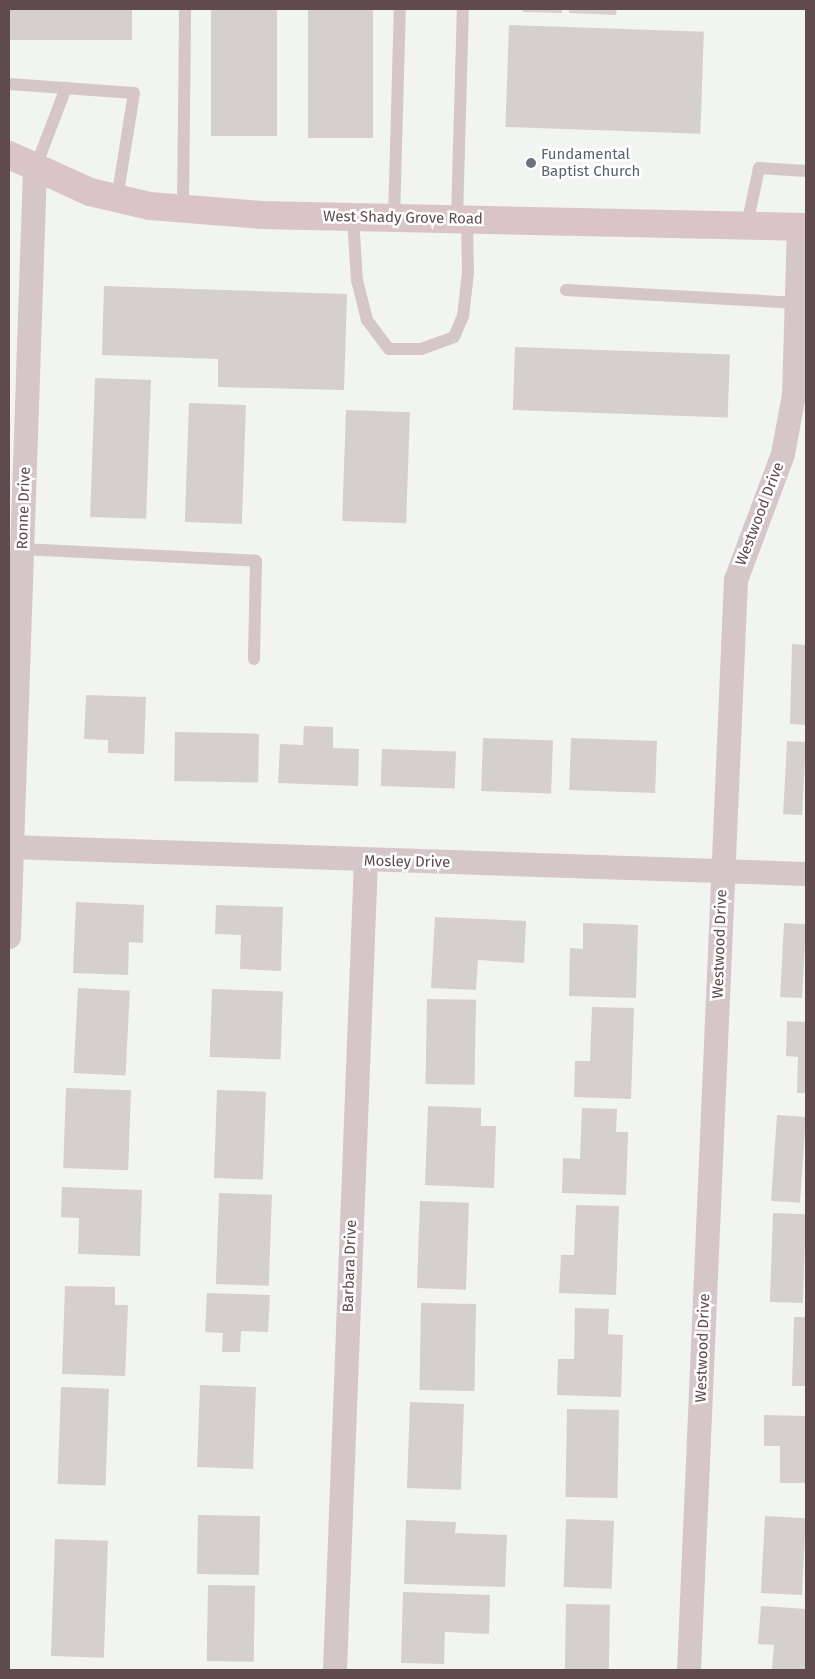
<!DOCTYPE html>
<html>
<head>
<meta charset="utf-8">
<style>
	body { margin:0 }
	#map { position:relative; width:815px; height:1679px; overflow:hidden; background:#f2f4f2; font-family:"Fira Sans",sans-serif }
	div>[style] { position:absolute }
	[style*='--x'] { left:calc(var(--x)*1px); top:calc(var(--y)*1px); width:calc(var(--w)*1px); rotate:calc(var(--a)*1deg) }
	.building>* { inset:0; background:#d6cfd0; transform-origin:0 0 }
	.lane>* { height:12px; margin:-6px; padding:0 6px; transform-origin:6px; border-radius:6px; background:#d5c6c9 }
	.street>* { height:24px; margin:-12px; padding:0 12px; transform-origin:12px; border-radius:12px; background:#d5c6c9 }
	.secondary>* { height:28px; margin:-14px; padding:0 14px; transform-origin:14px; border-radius:14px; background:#d9c5c8 }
	.dots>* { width:14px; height:14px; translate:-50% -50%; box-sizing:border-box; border:2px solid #fff; border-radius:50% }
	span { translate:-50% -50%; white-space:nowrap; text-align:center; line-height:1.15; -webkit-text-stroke:5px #fff; paint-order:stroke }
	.worship-label { font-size:15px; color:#5b616d }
	.left { translate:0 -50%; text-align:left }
	.street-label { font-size:15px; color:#5f4a4d }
	.frame { position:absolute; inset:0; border:10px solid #5f4a4d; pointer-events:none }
</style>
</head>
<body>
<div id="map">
	<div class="building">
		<i style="left:9px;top:9px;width:123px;height:31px"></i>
		<i style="left:211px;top:9px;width:66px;height:127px"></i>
		<i style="left:308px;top:9px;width:65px;height:129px"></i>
		<i style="clip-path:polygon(523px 9px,562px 9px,562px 13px,523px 12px)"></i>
		<i style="clip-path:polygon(569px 9px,617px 9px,616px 15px,569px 13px)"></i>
		<i style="left:509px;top:25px;width:195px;height:102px;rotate:2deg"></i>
		<i style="clip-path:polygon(104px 286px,347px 294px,344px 390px,218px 387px,218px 359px,102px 355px)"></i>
		<i style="left:515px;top:347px;width:215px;height:63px;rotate:2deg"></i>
		<i style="left:95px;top:378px;width:56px;height:139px;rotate:2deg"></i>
		<i style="left:189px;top:403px;width:57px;height:119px;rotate:2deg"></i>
		<i style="left:346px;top:410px;width:64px;height:111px;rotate:2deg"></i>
		<i style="clip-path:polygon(792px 644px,806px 645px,806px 725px,790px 724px)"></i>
		<i style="clip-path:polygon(86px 695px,146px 697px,144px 754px,108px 753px,108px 740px,84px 739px)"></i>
		<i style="clip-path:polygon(304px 726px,333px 727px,333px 748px,359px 749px,358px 786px,278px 783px,280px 744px,303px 745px)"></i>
		<i style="left:175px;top:732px;width:84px;height:49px;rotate:1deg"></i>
		<i style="left:483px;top:738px;width:70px;height:53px;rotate:2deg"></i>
		<i style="left:571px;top:738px;width:86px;height:52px;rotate:2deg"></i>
		<i style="left:787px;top:741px;width:19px;height:73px;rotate:3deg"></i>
		<i style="left:382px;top:749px;width:74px;height:37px;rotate:2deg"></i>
		<i style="clip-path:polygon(76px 902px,144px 905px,143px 943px,129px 942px,128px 975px,73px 973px)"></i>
		<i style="clip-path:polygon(216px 905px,283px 907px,281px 971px,240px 969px,241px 935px,215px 934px)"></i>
		<i style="clip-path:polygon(435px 917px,526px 921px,524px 963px,478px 960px,476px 990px,431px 988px)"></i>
		<i style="clip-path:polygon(583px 923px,638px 925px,636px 998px,569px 996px,570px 948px,583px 949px)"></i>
		<i style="left:784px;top:923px;width:22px;height:74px;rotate:3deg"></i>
		<i style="left:78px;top:988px;width:52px;height:85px;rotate:3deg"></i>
		<i style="left:212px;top:989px;width:71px;height:68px;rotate:2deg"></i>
		<i style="left:427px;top:999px;width:49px;height:85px;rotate:1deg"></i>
		<i style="clip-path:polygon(592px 1007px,634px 1008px,631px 1099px,574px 1097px,575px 1061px,590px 1061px)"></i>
		<i style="clip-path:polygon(787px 1021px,806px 1022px,806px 1093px,797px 1093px,798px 1057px,786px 1056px)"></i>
		<i style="left:66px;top:1088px;width:65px;height:80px;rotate:2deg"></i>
		<i style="left:217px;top:1090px;width:49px;height:88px;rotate:2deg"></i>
		<i style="clip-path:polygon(428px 1106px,481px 1108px,481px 1126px,496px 1126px,494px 1188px,425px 1185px)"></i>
		<i style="clip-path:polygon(582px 1108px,617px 1109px,616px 1132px,628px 1132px,626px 1195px,562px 1193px,563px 1158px,580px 1159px)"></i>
		<i style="left:777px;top:1115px;width:29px;height:86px;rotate:4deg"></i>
		<i style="clip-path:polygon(62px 1187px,142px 1190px,140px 1256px,78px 1254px,79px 1218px,61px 1217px)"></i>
		<i style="left:219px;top:1193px;width:53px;height:91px;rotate:2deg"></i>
		<i style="left:420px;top:1201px;width:49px;height:87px;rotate:2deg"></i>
		<i style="clip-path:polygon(576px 1205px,619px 1206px,616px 1295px,559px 1293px,561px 1255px,574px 1255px)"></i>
		<i style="left:773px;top:1213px;width:33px;height:89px;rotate:2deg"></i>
		<i style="clip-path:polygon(65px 1286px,115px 1287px,115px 1305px,128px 1305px,125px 1376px,62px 1374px)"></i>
		<i style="clip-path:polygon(207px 1293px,270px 1295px,268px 1332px,241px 1331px,240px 1352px,222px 1352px,223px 1333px,205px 1332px)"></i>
		<i style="left:421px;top:1303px;width:55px;height:87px;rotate:1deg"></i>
		<i style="clip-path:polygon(575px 1308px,609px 1309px,608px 1334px,623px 1335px,621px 1397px,557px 1395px,558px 1359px,574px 1359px)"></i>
		<i style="clip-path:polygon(794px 1317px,806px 1317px,806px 1386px,792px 1386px)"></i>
		<i style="left:200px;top:1385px;width:56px;height:82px;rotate:2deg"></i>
		<i style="left:61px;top:1387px;width:48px;height:97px;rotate:2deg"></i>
		<i style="left:410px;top:1402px;width:54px;height:86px;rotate:2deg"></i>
		<i style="left:567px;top:1409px;width:52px;height:88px;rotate:1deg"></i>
		<i style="clip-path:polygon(764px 1415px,806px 1416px,806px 1483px,780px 1483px,780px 1446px,764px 1446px)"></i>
		<i style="left:198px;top:1515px;width:62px;height:59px;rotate:1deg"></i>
		<i style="left:765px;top:1516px;width:41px;height:77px;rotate:3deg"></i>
		<i style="left:566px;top:1519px;width:48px;height:68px;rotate:2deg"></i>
		<i style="clip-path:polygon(406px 1520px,456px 1522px,455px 1533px,507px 1535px,505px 1587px,404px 1584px)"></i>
		<i style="left:55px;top:1539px;width:53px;height:117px;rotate:2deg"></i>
		<i style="left:208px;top:1585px;width:47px;height:76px;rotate:1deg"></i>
		<i style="clip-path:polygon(403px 1592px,490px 1595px,489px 1634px,445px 1632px,444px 1664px,401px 1663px)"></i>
		<i style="left:566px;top:1604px;width:44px;height:66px;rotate:1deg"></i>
		<i style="clip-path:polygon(761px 1606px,806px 1609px,806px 1670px,772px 1670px,774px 1645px,758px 1644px)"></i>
	</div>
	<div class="lane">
		<i style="--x:9;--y:84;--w:125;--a:4.1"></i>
		<i style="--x:134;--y:93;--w:107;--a:99.1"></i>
		<i style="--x:35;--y:169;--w:87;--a:-69.1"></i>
		<i style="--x:183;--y:209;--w:200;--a:-89.4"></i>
		<i style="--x:353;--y:217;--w:63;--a:86.4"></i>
		<i style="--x:357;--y:280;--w:41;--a:76"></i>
		<i style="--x:367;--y:320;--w:36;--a:53"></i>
		<i style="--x:389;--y:349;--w:32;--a:0"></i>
		<i style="--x:421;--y:349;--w:35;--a:-20"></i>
		<i style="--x:454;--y:337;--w:23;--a:-67"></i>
		<i style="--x:463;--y:316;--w:43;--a:-83.4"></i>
		<i style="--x:468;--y:273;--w:53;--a:-91.1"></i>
		<i style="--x:394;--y:218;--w:209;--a:-88.4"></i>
		<i style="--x:457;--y:219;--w:210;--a:-88.4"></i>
		<i style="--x:747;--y:225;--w:58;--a:-78.1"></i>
		<i style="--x:759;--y:168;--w:47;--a:3.7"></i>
		<i style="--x:566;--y:290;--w:231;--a:3.2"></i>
		<i style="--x:22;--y:549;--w:234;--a:2.9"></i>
		<i style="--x:256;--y:561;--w:98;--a:91.2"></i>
	</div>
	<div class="street">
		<i style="--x:9;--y:847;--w:797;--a:1.94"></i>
		<i style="--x:9;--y:937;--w:768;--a:-88.06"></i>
		<i style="--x:335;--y:1670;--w:810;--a:-87.81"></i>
		<i style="--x:689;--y:1670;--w:1091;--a:-87.53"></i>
		<i style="--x:736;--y:580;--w:134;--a:-69.5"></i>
		<i style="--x:783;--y:454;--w:60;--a:-79.4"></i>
		<i style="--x:794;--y:395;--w:168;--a:-88.3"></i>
	</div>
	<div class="secondary">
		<i style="--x:9;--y:155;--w:89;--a:24.6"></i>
		<i style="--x:90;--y:192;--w:62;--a:13.1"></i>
		<i style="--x:150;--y:206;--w:112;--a:4.6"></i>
		<i style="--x:262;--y:215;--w:544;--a:1.26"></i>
	</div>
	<div class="dots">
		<i style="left:531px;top:163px;background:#6b7280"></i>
	</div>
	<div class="worship-label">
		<span class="left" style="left:541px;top:163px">Fundamental<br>Baptist Church</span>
	</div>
	<div class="street-label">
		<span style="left:403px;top:218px;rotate:1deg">West Shady Grove Road</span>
		<span style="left:24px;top:508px;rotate:-88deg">Ronne Drive</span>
		<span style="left:760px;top:514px;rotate:-69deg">Westwood Drive</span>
		<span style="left:407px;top:862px;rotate:1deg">Mosley Drive</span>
		<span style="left:720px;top:944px;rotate:-88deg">Westwood Drive</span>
		<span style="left:350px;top:1266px;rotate:-88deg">Barbara Drive</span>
		<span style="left:703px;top:1348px;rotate:-88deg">Westwood Drive</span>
	</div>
	<div class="frame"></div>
</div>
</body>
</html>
